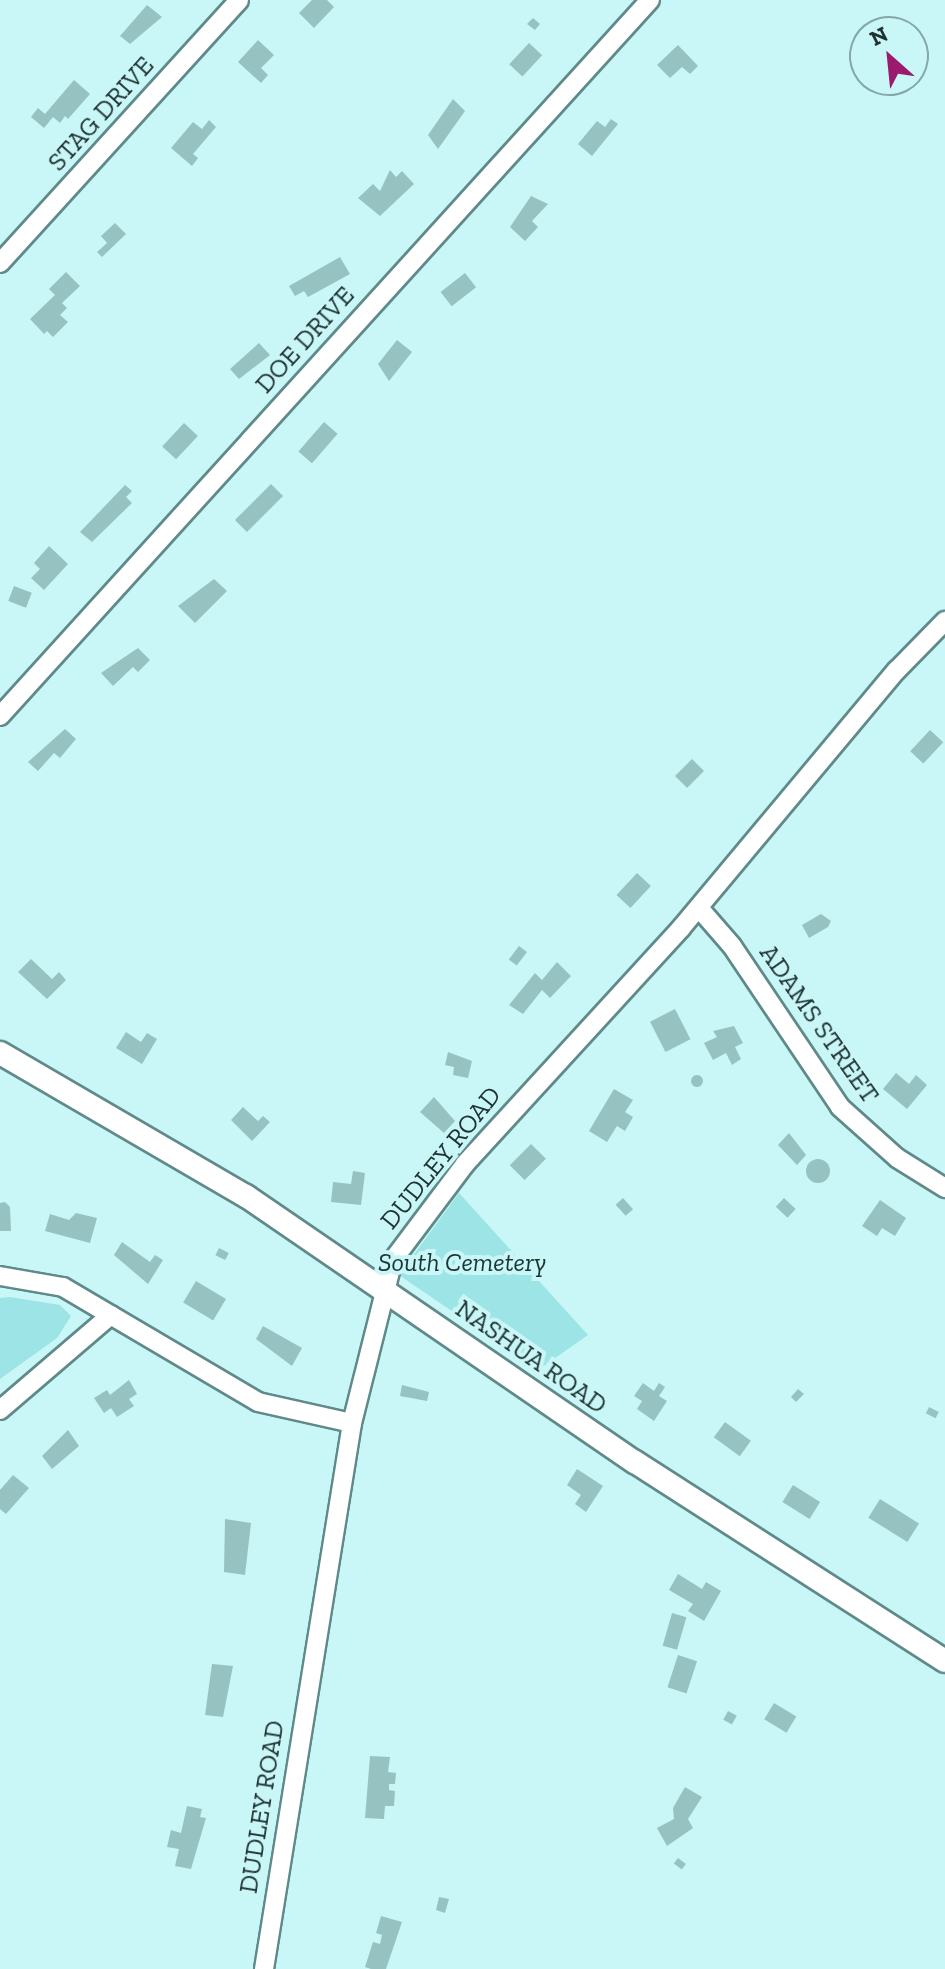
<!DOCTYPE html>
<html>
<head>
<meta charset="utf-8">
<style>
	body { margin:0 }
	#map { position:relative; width:945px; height:1969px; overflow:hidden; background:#c9f6f7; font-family:"Zilla Slab",serif }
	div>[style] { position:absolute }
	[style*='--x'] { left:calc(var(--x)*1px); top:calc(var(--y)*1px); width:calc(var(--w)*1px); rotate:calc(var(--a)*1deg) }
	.green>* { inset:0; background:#9ce4e5 }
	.building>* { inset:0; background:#96c2c2; transform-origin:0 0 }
	.round { border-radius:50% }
	.roads { filter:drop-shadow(2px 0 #608a8a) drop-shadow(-2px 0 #608a8a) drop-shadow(0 2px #608a8a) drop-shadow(0 -2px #608a8a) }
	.minor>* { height:18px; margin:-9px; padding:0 9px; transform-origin:9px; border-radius:9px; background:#fff }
	.major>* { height:22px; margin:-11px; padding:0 11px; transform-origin:11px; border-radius:11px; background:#fff }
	span { translate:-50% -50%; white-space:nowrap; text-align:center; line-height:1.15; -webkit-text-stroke:8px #c9f6f7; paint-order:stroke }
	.street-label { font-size:26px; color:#1f3131 }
	.park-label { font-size:26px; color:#1c3434; font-style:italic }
	.north { position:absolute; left:849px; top:16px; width:80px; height:80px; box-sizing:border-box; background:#c9f6f7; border:2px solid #85a7a8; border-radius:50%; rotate:333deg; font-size:22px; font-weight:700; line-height:32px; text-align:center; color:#1f3131 }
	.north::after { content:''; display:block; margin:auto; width:28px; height:36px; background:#9b1a6e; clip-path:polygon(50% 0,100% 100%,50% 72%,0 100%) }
</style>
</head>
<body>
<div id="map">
	<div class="green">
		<i style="clip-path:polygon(459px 1193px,588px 1335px,538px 1370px,399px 1275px)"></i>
		<i style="clip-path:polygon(10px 1297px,60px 1305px,71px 1316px,57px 1338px,0 1379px,0 1298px)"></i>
	</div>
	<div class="building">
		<i style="clip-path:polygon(312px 0,327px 0,334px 7px,314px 28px,299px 13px)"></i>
		<i style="clip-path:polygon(147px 5px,162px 17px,130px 44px,120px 36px)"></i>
		<i style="clip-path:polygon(533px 18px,540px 24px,535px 30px,527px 24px)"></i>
		<i style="clip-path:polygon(258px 40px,274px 55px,261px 68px,268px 75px,261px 83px,238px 62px)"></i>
		<i style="left:529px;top:43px;width:18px;height:29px;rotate:43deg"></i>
		<i style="clip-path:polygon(678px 45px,698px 66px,690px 74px,682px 67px,670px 78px,657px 65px)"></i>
		<i style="clip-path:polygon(74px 80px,90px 94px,68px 119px,65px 116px,60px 123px,53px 117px,44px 128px,31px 117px,38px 108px,45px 114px)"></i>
		<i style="clip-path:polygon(453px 99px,465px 111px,438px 149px,428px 135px)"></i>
		<i style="clip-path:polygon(611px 119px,618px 124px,592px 156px,578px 144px,597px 121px,605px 127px)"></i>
		<i style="clip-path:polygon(209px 120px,216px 127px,193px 154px,198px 158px,192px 166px,171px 148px,193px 122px,202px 129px)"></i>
		<i style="clip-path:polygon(390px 170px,396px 177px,402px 171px,414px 184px,380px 216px,358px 198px,373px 184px,380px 191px)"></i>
		<i style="clip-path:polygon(531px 196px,548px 204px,532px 221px,538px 227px,525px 241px,510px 227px)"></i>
		<i style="clip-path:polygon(115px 223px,126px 234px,102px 257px,97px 252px,107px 243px,101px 236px)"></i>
		<i style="clip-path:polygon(340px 257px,350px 274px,308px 297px,304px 291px,295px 296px,289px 286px)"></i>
		<i style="clip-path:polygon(66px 272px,80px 286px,62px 303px,67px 308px,60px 315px,68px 322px,53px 337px,47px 331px,44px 334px,30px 319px,55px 295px,49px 289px)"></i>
		<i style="left:465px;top:273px;width:18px;height:31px;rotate:52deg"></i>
		<i style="clip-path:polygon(397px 340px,412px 352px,389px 381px,378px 364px)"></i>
		<i style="clip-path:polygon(259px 343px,270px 355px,239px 379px,230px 369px)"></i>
		<i style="left:324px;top:422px;width:18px;height:39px;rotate:41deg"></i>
		<i style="left:184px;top:423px;width:19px;height:32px;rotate:43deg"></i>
		<i style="left:271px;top:484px;width:17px;height:51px;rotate:45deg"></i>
		<i style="clip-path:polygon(125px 485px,132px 491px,126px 497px,132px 503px,92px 542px,80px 532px)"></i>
		<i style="clip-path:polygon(49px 546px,68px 564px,44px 590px,31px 578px,40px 569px,34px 563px)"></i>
		<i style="clip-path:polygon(214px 579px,227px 591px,195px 623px,178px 606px)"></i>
		<i style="left:14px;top:586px;width:19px;height:16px;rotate:21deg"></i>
		<i style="clip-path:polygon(138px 648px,150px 660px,138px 672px,133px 667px,113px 686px,101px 673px)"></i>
		<i style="clip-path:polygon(65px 729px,76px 739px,60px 758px,54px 753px,38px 771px,28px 762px)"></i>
		<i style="left:930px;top:730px;width:18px;height:29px;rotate:43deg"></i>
		<i style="left:692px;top:759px;width:17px;height:24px;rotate:45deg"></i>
		<i style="left:637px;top:873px;width:19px;height:30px;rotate:43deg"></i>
		<i style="clip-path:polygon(821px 914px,831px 921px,828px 927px,809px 938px,802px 925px)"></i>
		<i style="left:519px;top:946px;width:10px;height:17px;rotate:37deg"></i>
		<i style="clip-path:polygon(31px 959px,52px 979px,59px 972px,66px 980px,47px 999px,18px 972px)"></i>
		<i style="clip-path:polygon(557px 962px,571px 976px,550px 998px,542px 990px,523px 1014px,509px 1005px,535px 973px,542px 980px)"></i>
		<i style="left:675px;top:1009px;width:34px;height:28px;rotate:63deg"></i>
		<i style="clip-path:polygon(734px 1026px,743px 1043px,735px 1047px,741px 1059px,732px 1065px,726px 1053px,713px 1060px,704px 1043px,717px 1037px,713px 1031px)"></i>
		<i style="clip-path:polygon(126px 1032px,141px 1042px,147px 1033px,157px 1039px,142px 1064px,116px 1048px)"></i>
		<i style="clip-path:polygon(448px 1052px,472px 1061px,468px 1078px,453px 1075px,454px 1067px,445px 1065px)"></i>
		<i style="clip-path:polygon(896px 1073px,909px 1084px,916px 1075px,927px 1085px,907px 1109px,883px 1089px)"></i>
		<i class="round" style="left:691px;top:1075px;width:12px;height:12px"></i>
		<i style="clip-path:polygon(614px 1089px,633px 1100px,625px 1112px,633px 1117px,625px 1131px,617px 1126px,607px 1142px,589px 1131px)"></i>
		<i style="clip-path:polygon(434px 1097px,455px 1121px,444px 1133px,420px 1112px)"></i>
		<i style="clip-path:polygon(243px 1107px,258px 1121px,263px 1116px,270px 1122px,252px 1141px,231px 1120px)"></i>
		<i style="clip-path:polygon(789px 1133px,806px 1155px,797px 1165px,778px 1145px)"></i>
		<i style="left:531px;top:1144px;width:21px;height:30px;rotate:45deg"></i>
		<i class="round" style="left:806px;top:1159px;width:24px;height:24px"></i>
		<i style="clip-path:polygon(353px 1171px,365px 1173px,361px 1205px,331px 1202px,333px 1182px,351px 1184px)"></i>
		<i style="left:623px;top:1198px;width:15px;height:10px;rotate:48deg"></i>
		<i style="left:784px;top:1198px;width:16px;height:12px;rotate:43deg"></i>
		<i style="clip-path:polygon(880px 1200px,906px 1218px,895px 1236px,882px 1228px,877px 1236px,862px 1226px)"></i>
		<i style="clip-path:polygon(5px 1202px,10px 1207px,11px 1231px,0 1231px,0 1203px)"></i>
		<i style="clip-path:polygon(76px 1213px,97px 1218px,90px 1243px,45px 1231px,50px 1214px,69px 1220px)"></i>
		<i style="clip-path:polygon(122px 1242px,150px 1262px,155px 1255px,163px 1260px,148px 1284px,114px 1255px)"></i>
		<i style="left:219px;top:1248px;width:11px;height:8px;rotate:27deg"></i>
		<i style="left:196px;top:1281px;width:35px;height:25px;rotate:31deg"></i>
		<i style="clip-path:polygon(263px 1326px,302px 1348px,292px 1366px,256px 1339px)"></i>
		<i style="clip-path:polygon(129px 1380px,137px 1394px,129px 1399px,134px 1406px,117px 1417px,111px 1408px,104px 1413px,94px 1398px,107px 1390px,110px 1395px)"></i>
		<i style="clip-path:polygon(643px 1383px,654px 1391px,659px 1383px,665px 1387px,659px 1396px,667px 1401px,654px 1421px,637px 1409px,642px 1401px,634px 1396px)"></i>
		<i style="clip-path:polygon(402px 1385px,429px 1392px,427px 1401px,400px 1396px)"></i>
		<i style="clip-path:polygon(798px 1389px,804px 1394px,796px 1402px,791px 1397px)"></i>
		<i style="left:929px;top:1407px;width:11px;height:7px;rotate:27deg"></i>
		<i style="left:725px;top:1422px;width:32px;height:19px;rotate:36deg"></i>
		<i style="clip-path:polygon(68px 1430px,79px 1446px,52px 1469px,42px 1456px)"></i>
		<i style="clip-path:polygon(577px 1469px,603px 1486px,586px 1512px,575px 1504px,581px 1495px,567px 1485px)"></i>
		<i style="clip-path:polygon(13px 1475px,29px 1488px,6px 1514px,0 1509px,0 1490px)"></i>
		<i style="left:793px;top:1485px;width:32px;height:20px;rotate:32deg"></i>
		<i style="left:880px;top:1499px;width:46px;height:22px;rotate:32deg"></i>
		<i style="clip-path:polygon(225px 1519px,251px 1523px,245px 1575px,224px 1572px)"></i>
		<i style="clip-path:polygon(678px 1574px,702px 1589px,706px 1582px,721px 1591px,704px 1621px,688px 1611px,693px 1604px,669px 1590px)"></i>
		<i style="left:672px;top:1613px;width:15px;height:34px;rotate:16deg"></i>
		<i style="left:678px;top:1655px;width:20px;height:34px;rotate:18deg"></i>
		<i style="clip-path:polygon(212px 1664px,233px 1666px,223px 1717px,205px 1715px)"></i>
		<i style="left:774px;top:1703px;width:26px;height:19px;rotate:31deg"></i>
		<i style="left:728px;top:1711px;width:10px;height:10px;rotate:29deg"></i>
		<i style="clip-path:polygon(370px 1756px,390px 1757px,388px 1772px,396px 1773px,395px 1784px,389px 1784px,389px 1790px,395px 1791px,394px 1806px,385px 1806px,384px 1819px,365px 1818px)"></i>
		<i style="clip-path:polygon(685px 1787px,702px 1797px,688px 1819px,693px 1828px,667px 1846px,657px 1828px,674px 1819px,673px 1808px)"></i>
		<i style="clip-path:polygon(187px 1806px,202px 1809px,200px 1817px,206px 1818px,191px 1869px,175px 1866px,179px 1849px,167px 1847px,171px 1830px,181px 1833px)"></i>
		<i style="left:678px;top:1858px;width:10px;height:7px;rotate:37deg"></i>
		<i style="clip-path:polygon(439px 1897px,449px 1899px,445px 1913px,436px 1910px)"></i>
		<i style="clip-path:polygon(381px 1916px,402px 1922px,386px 1969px,371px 1969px,365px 1967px,373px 1942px,380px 1944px,382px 1935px,376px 1933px)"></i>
	</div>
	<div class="roads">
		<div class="minor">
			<i style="--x:0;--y:263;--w:355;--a:-47.7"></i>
			<i style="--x:0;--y:716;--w:967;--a:-47.77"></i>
			<i style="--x:699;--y:908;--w:50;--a:49"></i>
			<i style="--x:732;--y:946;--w:194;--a:56.1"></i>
			<i style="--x:840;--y:1107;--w:76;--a:41.8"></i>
			<i style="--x:897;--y:1158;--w:57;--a:32"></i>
			<i style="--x:0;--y:1276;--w:64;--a:9.9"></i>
			<i style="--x:63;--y:1287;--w:226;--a:30.5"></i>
			<i style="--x:258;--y:1402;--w:96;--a:12.6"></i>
			<i style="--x:0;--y:1410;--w:146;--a:-40.6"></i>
			<i style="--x:264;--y:1969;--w:553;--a:-80.84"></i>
			<i style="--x:352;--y:1423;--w:168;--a:-75.9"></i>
			<i style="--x:393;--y:1260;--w:120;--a:-53.1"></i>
			<i style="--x:465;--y:1164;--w:320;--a:-47.5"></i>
			<i style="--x:681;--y:928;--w:336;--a:-50.1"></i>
			<i style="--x:897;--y:670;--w:69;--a:-45.6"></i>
		</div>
		<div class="major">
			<i style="--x:0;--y:1053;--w:285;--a:30.2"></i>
			<i style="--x:246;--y:1196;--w:471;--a:34.4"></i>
			<i style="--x:635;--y:1462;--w:368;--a:32.7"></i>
		</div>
	</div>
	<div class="street-label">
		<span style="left:101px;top:114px;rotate:-48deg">STAG DRIVE</span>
		<span style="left:305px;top:340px;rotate:-48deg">DOE DRIVE</span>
		<span style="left:819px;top:1024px;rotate:55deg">ADAMS STREET</span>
		<span style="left:441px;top:1158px;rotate:-51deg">DUDLEY ROAD</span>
		<span style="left:531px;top:1357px;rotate:35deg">NASHUA ROAD</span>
		<span style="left:262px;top:1807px;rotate:-81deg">DUDLEY ROAD</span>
	</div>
	<div class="park-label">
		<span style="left:462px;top:1263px">South Cemetery</span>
	</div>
	<div class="north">N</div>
</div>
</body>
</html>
